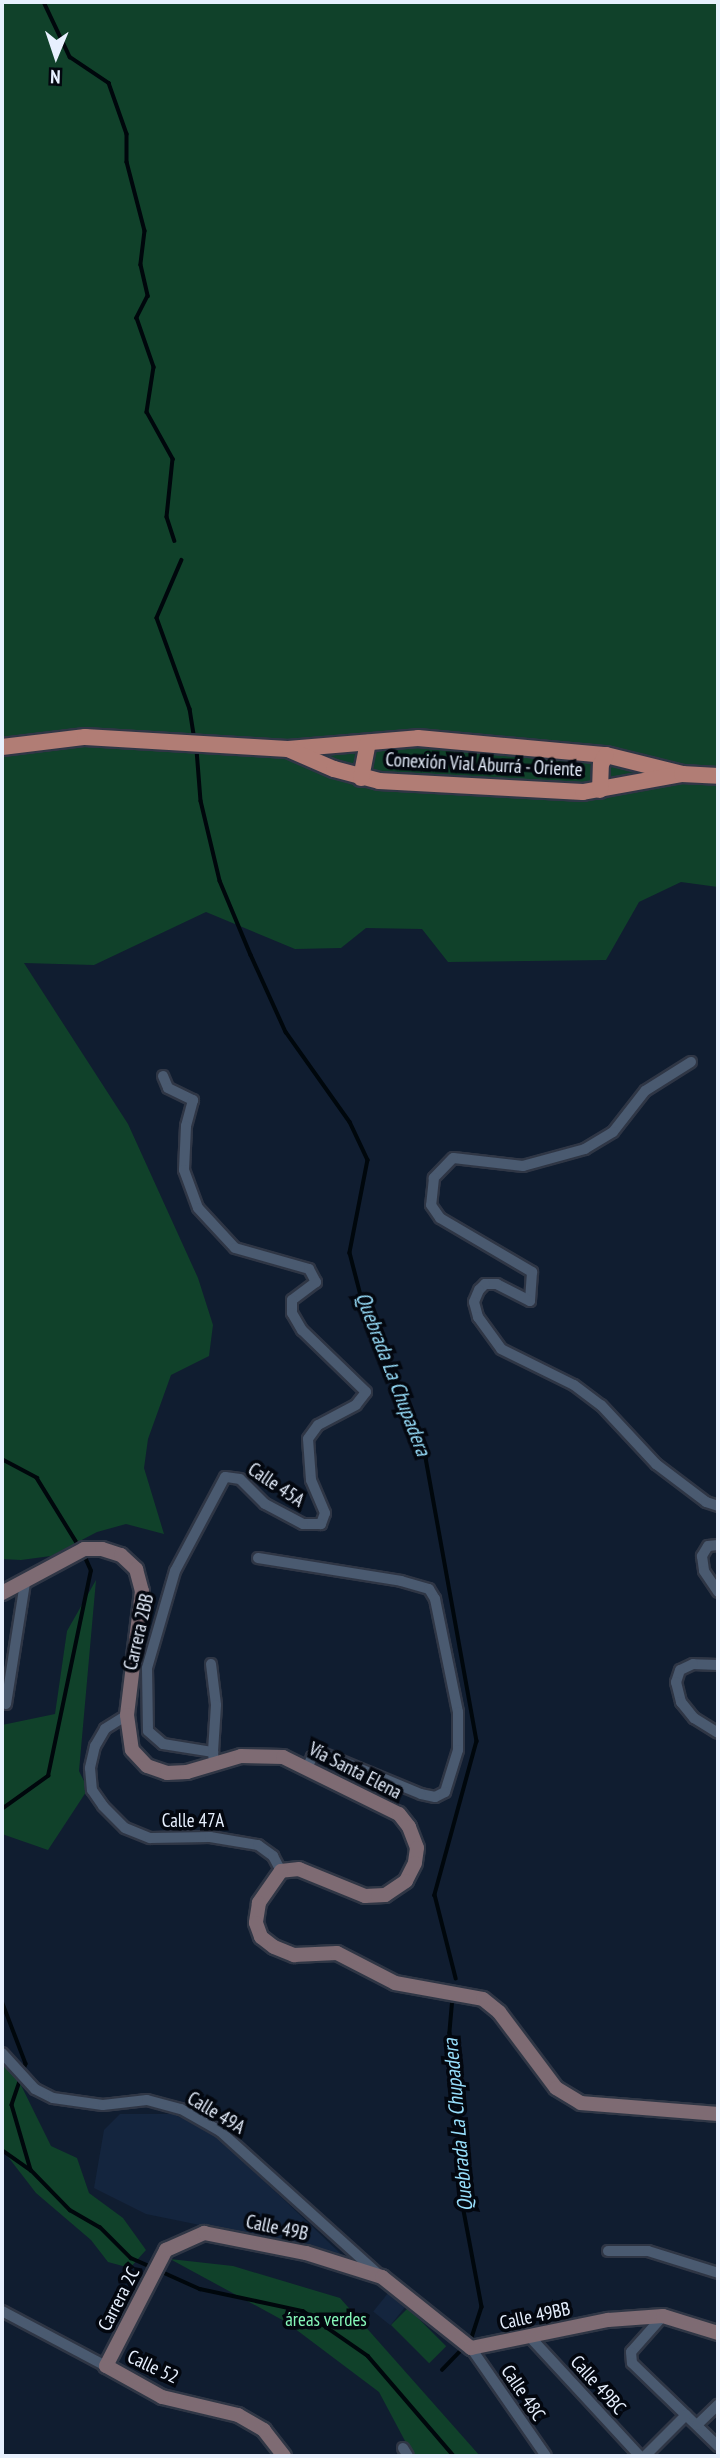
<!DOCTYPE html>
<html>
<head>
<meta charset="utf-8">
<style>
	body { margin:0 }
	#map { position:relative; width:720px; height:2458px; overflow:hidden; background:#101d30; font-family:"PT Sans Narrow",sans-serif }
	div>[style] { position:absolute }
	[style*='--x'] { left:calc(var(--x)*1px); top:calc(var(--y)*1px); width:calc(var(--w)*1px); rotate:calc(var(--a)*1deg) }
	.built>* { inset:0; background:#14253e; transform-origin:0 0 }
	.green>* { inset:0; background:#10412a; transform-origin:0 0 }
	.stream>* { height:3.5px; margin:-1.75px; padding:0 1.75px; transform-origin:1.75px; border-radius:1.75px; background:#00070c }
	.roads { filter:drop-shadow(2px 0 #2f3645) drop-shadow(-2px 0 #2f3645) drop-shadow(0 2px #2f3645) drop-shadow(0 -2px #2f3645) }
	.street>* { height:10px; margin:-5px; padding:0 5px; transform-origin:5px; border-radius:5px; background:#4a5a70 }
	.secondary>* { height:14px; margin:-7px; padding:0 7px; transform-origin:7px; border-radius:7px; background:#7e6b73 }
	.primary>* { height:16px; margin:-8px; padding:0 8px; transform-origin:8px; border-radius:8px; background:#b17d75 }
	span { translate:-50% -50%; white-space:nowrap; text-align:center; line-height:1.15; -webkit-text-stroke:7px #03070f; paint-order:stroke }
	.street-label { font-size:19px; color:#e7f0fe }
	.park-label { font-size:19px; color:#86f7b9 }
	.water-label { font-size:21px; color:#98dffc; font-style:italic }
	.frame { position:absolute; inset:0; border:4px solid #e7f0fe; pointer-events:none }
	.north { position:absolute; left:21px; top:21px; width:70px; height:70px; -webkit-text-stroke:5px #03070f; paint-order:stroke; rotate:182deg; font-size:19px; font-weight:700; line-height:28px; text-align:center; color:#e7f0fe }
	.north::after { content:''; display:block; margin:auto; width:24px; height:32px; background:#e7f0fe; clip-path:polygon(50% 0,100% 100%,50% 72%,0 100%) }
</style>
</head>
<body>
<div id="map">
	<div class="built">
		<i style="clip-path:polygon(120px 2114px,174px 2114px,219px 2138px,341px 2254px,146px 2214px,94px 2188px,104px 2130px)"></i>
		<i style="left:389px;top:2292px;width:22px;height:25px;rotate:39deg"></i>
	</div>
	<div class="green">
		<i style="clip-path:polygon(2px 2px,718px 2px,718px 887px,681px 882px,639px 902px,606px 960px,448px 962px,422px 929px,366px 928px,341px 948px,295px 949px,206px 912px,94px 965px,24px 963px,128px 1124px,198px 1278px,213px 1325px,209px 1356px,171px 1375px,148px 1439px,144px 1468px,164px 1534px,126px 1524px,97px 1532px,51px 1556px,21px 1560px,2px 1559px)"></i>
		<i style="clip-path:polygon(96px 1580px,79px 1771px,88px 1789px,48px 1850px,2px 1834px,2px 1725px,55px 1714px,67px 1631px)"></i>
		<i style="clip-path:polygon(2px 2060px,16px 2075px,51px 2146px,77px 2158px,89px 2193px,123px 2218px,146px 2250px,130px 2268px,108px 2262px,91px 2240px,36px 2193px,2px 2149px)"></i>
		<i style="clip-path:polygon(170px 2259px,233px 2266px,340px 2298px,480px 2456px,413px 2456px,379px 2392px,286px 2322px)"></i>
		<i style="left:408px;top:2308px;width:54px;height:24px;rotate:45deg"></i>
	</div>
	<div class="stream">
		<i style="--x:44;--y:2;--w:61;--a:64.7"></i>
		<i style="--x:70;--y:57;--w:47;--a:33.7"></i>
		<i style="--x:109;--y:83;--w:54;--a:70.6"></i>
		<i style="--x:127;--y:134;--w:28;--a:90"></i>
		<i style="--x:127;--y:162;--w:71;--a:75.4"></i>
		<i style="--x:145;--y:231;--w:34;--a:97"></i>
		<i style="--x:141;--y:265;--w:32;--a:77"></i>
		<i style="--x:148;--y:296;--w:25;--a:117"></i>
		<i style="--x:137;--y:318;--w:52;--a:70.9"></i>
		<i style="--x:154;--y:367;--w:46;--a:98.8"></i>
		<i style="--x:147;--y:412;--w:54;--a:61"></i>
		<i style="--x:173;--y:459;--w:58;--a:95.9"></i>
		<i style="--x:167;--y:517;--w:25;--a:72"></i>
		<i style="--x:182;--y:560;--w:63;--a:113.3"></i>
		<i style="--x:157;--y:618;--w:97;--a:70.1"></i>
		<i style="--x:190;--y:709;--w:30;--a:81"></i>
		<i style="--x:197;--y:750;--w:51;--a:85.5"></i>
		<i style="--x:201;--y:801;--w:82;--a:76.6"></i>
		<i style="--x:220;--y:881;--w:80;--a:67.3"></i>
		<i style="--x:251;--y:955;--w:85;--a:65.6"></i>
		<i style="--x:286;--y:1032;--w:110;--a:54.6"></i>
		<i style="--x:350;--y:1122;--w:42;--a:64.7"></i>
		<i style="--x:368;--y:1160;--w:95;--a:101"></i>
		<i style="--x:350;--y:1253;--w:64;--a:75.5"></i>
		<i style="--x:366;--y:1315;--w:155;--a:67.2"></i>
		<i style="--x:426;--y:1458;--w:288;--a:79.8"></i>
		<i style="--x:477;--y:1741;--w:160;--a:105.3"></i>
		<i style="--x:435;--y:1895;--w:86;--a:75.8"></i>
		<i style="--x:2;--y:1459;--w:40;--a:28"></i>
		<i style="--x:37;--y:1478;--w:80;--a:58.3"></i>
		<i style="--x:2;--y:1809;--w:57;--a:-35.7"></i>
		<i style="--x:48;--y:1776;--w:209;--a:-78.2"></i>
		<i style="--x:91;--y:1571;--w:20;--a:-114"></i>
		<i style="--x:453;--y:1997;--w:36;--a:95"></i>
		<i style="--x:450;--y:2033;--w:91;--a:83"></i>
		<i style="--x:461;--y:2123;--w:61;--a:91.9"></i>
		<i style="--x:459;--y:2184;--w:125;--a:79.4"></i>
		<i style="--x:482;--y:2307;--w:36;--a:108"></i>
		<i style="--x:2;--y:2001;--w:67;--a:69.1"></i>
		<i style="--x:26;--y:2064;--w:43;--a:108.9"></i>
		<i style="--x:12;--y:2105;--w:68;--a:73.7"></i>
		<i style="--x:2;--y:2150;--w:35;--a:35"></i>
		<i style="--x:31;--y:2170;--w:56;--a:45.7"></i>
		<i style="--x:70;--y:2210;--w:34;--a:30"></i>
		<i style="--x:100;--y:2227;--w:44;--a:45"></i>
		<i style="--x:131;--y:2258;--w:24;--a:24"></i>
		<i style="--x:160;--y:2271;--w:44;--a:24.2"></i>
		<i style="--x:200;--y:2289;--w:105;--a:12.1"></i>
		<i style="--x:303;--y:2311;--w:79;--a:34.7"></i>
		<i style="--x:368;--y:2356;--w:132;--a:49.3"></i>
		<i style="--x:442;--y:2370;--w:33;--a:-46"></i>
	</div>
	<div class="roads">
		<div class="street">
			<i style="--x:691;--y:1062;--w:54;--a:147.8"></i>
			<i style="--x:645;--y:1091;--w:52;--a:128"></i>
			<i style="--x:613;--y:1132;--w:33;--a:149"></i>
			<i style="--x:585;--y:1149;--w:64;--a:164.7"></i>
			<i style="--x:523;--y:1166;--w:70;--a:-173.5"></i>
			<i style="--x:453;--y:1158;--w:28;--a:134"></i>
			<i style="--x:434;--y:1178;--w:27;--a:96"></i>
			<i style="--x:431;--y:1205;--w:16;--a:55"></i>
			<i style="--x:440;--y:1218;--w:107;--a:30.4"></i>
			<i style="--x:532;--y:1272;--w:29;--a:94"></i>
			<i style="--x:530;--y:1301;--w:37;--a:-153"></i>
			<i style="--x:497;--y:1284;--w:12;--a:180"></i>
			<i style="--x:485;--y:1284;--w:8;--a:135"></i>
			<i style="--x:479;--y:1290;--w:13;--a:113"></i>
			<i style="--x:474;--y:1302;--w:16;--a:75"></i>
			<i style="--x:478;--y:1317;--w:39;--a:54"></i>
			<i style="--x:501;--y:1349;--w:81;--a:26.3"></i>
			<i style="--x:574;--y:1385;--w:34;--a:37"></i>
			<i style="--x:601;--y:1405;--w:81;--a:47"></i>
			<i style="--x:656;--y:1464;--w:63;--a:37.2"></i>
			<i style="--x:706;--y:1502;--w:13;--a:18"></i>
			<i style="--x:163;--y:1076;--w:13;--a:67"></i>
			<i style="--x:168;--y:1088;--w:28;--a:26"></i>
			<i style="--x:193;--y:1100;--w:27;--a:105"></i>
			<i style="--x:186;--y:1126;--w:44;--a:92.6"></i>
			<i style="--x:184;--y:1170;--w:40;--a:69.8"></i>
			<i style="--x:198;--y:1208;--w:54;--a:47.2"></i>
			<i style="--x:235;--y:1248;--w:77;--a:15.8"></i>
			<i style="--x:309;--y:1269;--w:15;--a:62"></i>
			<i style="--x:316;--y:1282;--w:30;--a:143"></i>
			<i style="--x:292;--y:1300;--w:13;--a:90"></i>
			<i style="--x:292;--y:1313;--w:20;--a:60"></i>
			<i style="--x:302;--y:1330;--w:89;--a:44.1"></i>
			<i style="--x:366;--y:1392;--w:16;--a:128"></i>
			<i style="--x:356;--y:1405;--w:43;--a:152.2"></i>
			<i style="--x:318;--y:1425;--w:17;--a:126"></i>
			<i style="--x:308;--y:1439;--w:41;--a:85.8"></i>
			<i style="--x:311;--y:1480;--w:36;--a:67"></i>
			<i style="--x:325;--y:1513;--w:12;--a:110"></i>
			<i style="--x:321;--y:1524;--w:18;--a:180"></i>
			<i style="--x:303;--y:1524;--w:43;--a:-152.2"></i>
			<i style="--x:265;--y:1504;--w:35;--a:-135"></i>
			<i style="--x:240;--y:1479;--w:15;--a:-172"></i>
			<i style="--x:225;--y:1477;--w:106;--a:118"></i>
			<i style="--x:175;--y:1571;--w:101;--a:106.1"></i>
			<i style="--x:147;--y:1668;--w:63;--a:89.1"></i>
			<i style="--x:148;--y:1731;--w:20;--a:41"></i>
			<i style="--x:163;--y:1744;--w:51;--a:9.1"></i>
			<i style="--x:213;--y:1752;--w:12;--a:85"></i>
			<i style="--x:718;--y:1545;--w:10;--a:174"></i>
			<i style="--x:708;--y:1546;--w:12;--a:121"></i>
			<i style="--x:702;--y:1556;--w:15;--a:82"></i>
			<i style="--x:704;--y:1571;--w:25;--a:56"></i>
			<i style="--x:258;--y:1558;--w:145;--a:9.1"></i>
			<i style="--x:401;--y:1581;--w:29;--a:16"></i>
			<i style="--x:429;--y:1589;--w:12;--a:59"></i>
			<i style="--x:435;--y:1599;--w:115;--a:78.5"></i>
			<i style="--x:458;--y:1712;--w:38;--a:90"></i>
			<i style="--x:458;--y:1750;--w:44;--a:107.2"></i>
			<i style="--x:445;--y:1792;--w:11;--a:153"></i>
			<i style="--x:435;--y:1797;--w:14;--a:-168"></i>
			<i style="--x:421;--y:1794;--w:107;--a:-157.5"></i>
			<i style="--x:322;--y:1753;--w:11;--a:158"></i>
			<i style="--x:312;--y:1757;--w:13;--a:113"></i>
			<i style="--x:211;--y:1664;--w:41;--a:83"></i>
			<i style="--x:216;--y:1705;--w:47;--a:93.7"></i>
			<i style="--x:718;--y:1665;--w:25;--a:-178"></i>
			<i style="--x:693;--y:1664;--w:14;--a:155"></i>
			<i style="--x:680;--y:1670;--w:13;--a:108"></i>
			<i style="--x:676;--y:1682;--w:21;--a:76"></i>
			<i style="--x:681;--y:1702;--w:21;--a:51"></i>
			<i style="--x:694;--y:1718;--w:28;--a:32"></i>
			<i style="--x:6;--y:1704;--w:123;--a:-81.1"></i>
			<i style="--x:127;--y:1715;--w:26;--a:148"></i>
			<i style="--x:105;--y:1729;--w:20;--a:120"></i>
			<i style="--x:95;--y:1746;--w:23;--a:103"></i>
			<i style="--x:90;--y:1768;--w:22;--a:85"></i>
			<i style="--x:92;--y:1790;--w:19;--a:55"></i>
			<i style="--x:103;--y:1806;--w:31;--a:45"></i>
			<i style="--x:125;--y:1828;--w:27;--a:22"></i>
			<i style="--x:150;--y:1838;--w:60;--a:-1"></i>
			<i style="--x:210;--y:1837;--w:49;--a:9.5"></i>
			<i style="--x:258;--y:1845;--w:19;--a:36"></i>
			<i style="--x:273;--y:1856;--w:17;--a:62"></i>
			<i style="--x:2;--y:2053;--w:49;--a:47.5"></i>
			<i style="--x:35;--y:2089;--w:20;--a:27"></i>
			<i style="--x:53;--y:2098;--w:50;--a:8"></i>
			<i style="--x:103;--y:2105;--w:44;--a:-6.5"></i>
			<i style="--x:147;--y:2100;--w:35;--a:15"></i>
			<i style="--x:181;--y:2109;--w:45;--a:29.4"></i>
			<i style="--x:220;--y:2131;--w:210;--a:42.1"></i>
			<i style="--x:608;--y:2251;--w:40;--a:0"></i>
			<i style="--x:648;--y:2251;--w:73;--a:17.4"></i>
			<i style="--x:2;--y:2311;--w:118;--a:27.9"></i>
			<i style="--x:663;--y:2316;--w:48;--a:131.6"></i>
			<i style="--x:631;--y:2352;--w:11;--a:85"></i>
			<i style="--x:632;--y:2363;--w:120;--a:44"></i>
			<i style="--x:530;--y:2337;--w:162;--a:47.3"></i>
			<i style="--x:471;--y:2348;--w:131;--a:55.2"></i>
			<i style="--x:697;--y:2425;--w:29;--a:-44"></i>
			<i style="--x:403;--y:2448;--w:9;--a:58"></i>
			<i style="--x:645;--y:2456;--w:58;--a:-45"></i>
		</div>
		<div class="secondary">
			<i style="--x:2;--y:1593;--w:93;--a:-28.2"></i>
			<i style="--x:84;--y:1549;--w:18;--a:0"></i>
			<i style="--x:102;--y:1549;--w:20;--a:18"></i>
			<i style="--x:121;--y:1555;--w:21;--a:43"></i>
			<i style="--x:136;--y:1569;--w:23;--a:75"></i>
			<i style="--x:142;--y:1591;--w:125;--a:96.9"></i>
			<i style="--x:127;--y:1715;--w:35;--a:82"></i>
			<i style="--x:132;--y:1750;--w:22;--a:47"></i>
			<i style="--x:147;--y:1766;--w:21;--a:19"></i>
			<i style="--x:167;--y:1773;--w:20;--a:-3"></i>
			<i style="--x:187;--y:1772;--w:56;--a:-16.5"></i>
			<i style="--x:241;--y:1756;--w:42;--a:1.4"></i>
			<i style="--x:283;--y:1757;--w:129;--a:26.2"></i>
			<i style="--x:399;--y:1814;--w:16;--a:52"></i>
			<i style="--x:409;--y:1827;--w:22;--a:69"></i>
			<i style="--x:417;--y:1848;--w:15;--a:98"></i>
			<i style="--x:415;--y:1863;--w:20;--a:117"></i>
			<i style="--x:406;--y:1881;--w:25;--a:146"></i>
			<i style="--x:385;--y:1895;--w:20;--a:177"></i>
			<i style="--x:365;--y:1896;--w:71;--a:-157.8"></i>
			<i style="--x:299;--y:1869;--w:18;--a:174"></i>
			<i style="--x:281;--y:1871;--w:39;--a:125"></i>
			<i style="--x:259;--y:1903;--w:20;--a:99"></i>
			<i style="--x:256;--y:1923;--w:15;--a:70"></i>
			<i style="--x:261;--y:1937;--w:16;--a:38"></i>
			<i style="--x:274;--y:1947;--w:22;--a:22"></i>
			<i style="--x:294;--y:1955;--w:43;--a:-2.7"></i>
			<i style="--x:337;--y:1953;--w:65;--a:27.3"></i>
			<i style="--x:395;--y:1983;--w:89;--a:10.3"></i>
			<i style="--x:483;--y:1999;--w:21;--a:39"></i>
			<i style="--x:499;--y:2012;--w:95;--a:53.1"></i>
			<i style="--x:556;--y:2088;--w:29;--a:31"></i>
			<i style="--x:581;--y:2103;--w:137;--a:4.6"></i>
			<i style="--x:284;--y:2456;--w:33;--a:-128"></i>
			<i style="--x:264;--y:2430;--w:30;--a:-150"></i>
			<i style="--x:238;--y:2415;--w:78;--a:-166.7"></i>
			<i style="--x:162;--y:2397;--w:64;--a:-151"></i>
			<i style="--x:106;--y:2366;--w:131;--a:-62.7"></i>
			<i style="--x:166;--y:2250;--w:42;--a:-24.1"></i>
			<i style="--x:204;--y:2233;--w:104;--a:11.1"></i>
			<i style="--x:306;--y:2253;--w:80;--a:17.5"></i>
			<i style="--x:382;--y:2277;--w:114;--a:38.6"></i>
			<i style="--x:471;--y:2348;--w:140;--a:-11.6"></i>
			<i style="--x:608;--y:2320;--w:55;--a:-4.2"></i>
			<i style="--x:663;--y:2316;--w:58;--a:17.2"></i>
		</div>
		<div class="primary">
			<i style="--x:2;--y:747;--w:84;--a:-6.9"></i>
			<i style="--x:85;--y:737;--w:203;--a:3.4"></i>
			<i style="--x:288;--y:749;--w:130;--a:-4.8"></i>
			<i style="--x:418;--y:738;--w:189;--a:5.2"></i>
			<i style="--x:606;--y:755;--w:78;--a:14"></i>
			<i style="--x:290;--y:750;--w:48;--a:23.4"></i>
			<i style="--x:334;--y:769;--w:47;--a:14.9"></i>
			<i style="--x:379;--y:781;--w:204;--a:3.1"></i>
			<i style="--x:583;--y:792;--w:101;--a:-10.3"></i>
			<i style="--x:682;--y:774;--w:36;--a:3"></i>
			<i style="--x:361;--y:778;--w:36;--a:-79"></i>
			<i style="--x:600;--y:790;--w:26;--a:-88"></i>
			<i style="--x:601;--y:764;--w:10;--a:-61"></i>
		</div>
	</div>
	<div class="street-label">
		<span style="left:484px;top:765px;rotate:3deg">Conexión Vial Aburrá - Oriente</span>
		<span style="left:276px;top:1485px;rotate:34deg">Calle 45A</span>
		<span style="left:139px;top:1632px;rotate:-77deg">Carrera 2BB</span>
		<span style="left:355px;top:1771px;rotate:27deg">Vía Santa Elena</span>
		<span style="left:193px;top:1821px">Calle 47A</span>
		<span style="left:216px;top:2113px;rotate:31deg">Calle 49A</span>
		<span style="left:277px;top:2228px;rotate:12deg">Calle 49B</span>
		<span style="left:119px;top:2299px;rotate:-63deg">Carrera 2C</span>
		<span style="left:535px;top:2316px;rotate:-12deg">Calle 49BB</span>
		<span style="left:153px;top:2367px;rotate:25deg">Calle 52</span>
		<span style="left:598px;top:2385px;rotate:48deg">Calle 49BC</span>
		<span style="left:523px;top:2393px;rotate:56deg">Calle 48C</span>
	</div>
	<div class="park-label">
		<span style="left:326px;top:2320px">áreas verdes</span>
	</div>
	<div class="water-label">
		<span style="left:393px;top:1374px;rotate:69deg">Quebrada La Chupadera</span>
		<span style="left:458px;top:2125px;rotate:-95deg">Quebrada La Chupadera</span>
	</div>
	<div class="frame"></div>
	<div class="north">N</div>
</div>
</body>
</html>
